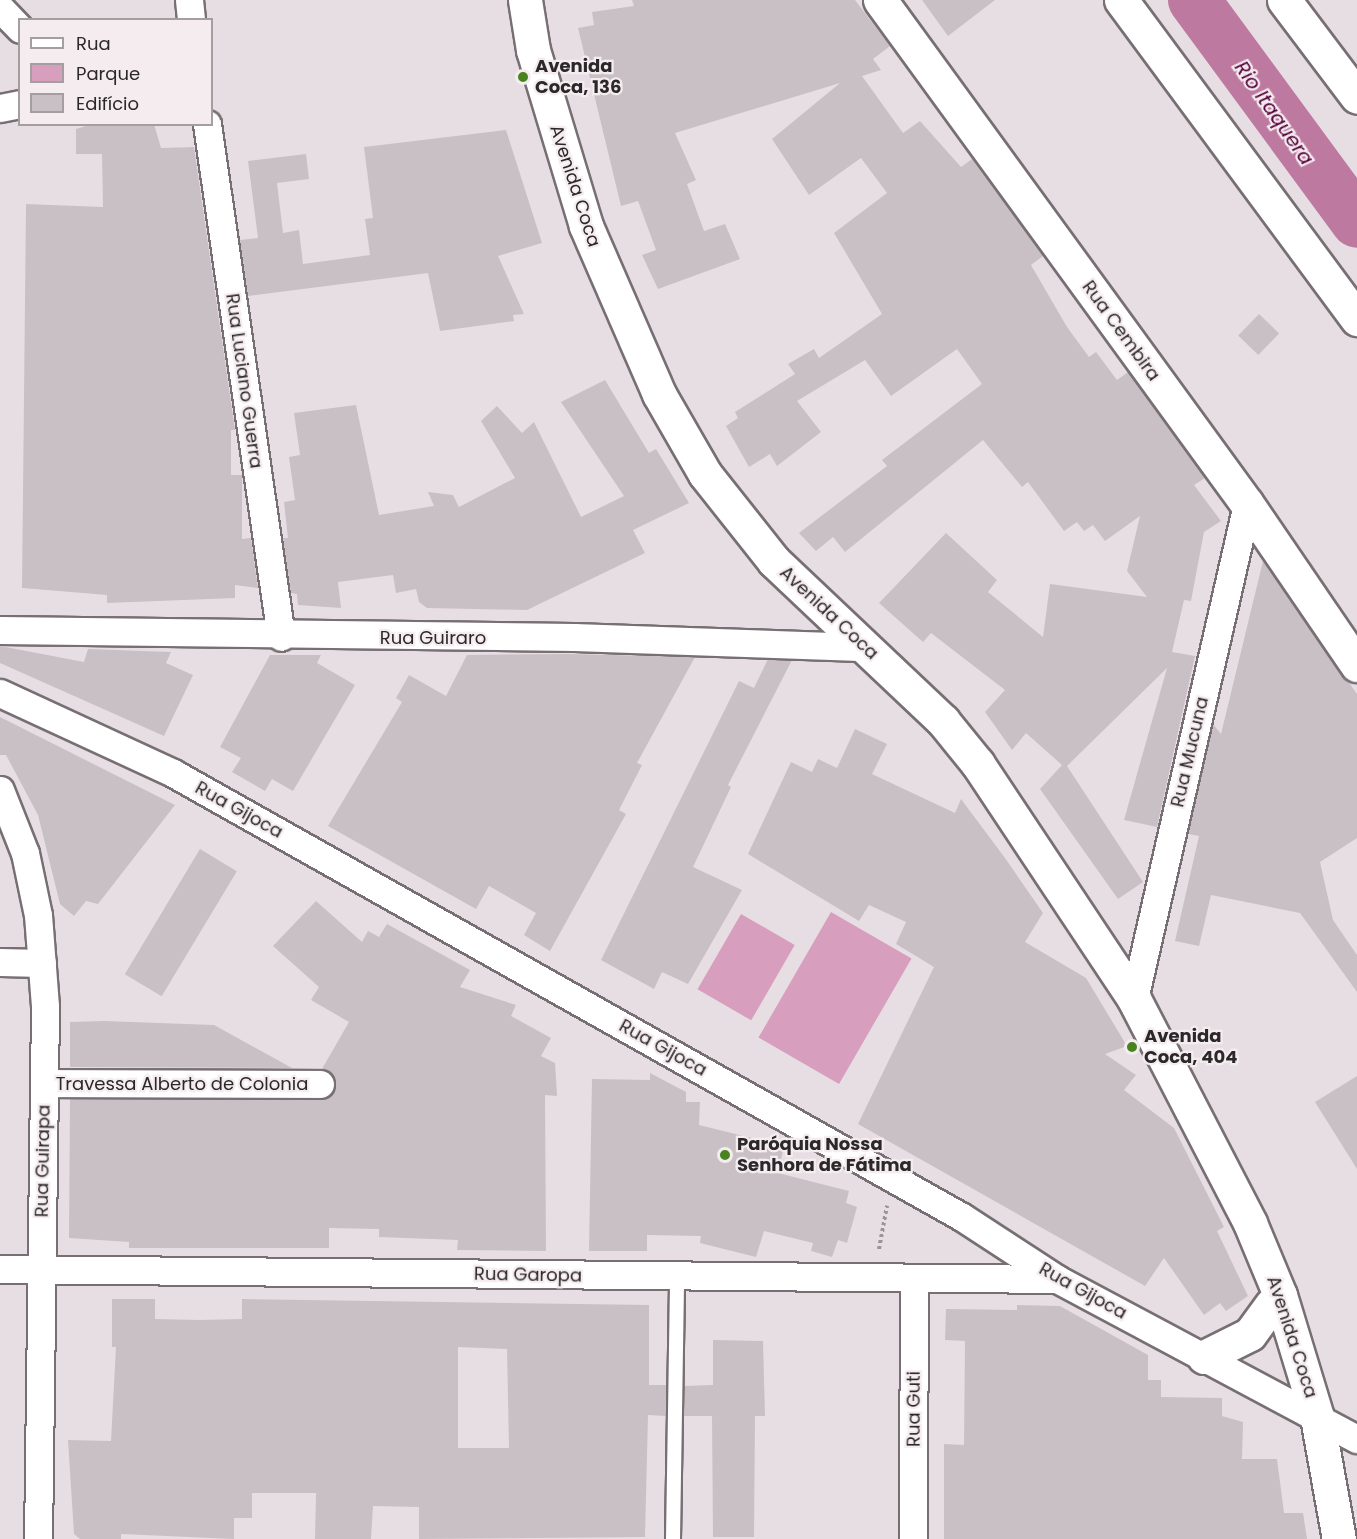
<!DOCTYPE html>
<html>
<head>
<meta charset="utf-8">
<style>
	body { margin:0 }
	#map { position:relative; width:1357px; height:1539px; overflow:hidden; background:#e7dee3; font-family:Poppins,sans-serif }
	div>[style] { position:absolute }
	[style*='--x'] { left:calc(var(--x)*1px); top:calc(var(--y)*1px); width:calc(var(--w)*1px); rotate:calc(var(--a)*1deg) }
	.green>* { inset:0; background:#d79ebd; transform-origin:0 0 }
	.river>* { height:52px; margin:-26px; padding:0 26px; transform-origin:26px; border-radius:26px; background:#bd799f }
	.building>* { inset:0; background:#c9c0c5; transform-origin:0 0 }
	.path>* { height:4px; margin-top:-2px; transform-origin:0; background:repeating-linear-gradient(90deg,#9a9497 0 3px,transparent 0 6px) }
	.roads { filter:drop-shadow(2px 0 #776f73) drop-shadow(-2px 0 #776f73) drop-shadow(0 2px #776f73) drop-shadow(0 -2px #776f73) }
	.service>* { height:14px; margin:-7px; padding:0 7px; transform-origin:7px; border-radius:7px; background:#fff }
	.minor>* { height:27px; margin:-13.5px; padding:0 13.5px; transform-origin:13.5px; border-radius:13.5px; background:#fff }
	.tertiary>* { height:33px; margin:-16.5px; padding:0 16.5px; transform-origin:16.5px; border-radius:16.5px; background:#fff }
	.dots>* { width:16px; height:16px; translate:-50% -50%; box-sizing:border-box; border:3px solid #f5ecf0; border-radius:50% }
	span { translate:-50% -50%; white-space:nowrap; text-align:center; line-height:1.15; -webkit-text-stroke:4.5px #f5ecf0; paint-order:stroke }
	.poi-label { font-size:18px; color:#2b2829; font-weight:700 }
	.left { translate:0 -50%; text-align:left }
	.street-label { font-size:18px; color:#2b2829 }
	.water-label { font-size:20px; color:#530039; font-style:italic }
	.legend { position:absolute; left:18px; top:18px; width:195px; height:108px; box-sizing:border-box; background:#f5ecf0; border:2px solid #a49ea0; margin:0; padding:8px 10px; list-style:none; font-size:18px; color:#2b2829 }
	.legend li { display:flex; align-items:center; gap:12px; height:30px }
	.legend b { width:30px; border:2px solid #a49ea0 }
</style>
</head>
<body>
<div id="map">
	<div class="green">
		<i style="left:831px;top:912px;width:93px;height:145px;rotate:30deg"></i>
		<i style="left:741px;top:914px;width:62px;height:87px;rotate:30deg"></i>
	</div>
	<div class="river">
		<i style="--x:1194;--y:0;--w:275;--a:53.7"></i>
	</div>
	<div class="building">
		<i style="clip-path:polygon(632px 0,855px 0,890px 46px,873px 59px,881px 70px,862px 76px,903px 133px,920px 121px,961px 167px,972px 159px,1043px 256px,1031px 265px,1067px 327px,1089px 357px,1096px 352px,1117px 380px,1128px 372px,1205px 478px,1194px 485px,1221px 521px,1204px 532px,1191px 601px,1184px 600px,1172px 652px,1195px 656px,1157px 827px,1124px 820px,1167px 668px,1067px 766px,1143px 882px,1118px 899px,1040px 789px,1062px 765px,1026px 733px,1012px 750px,985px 712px,1005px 690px,931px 633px,923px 642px,879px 603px,946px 533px,997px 580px,988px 592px,1043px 637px,1050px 584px,1147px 597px,1127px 571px,1140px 516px,1105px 541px,1093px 525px,1084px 531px,1077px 522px,1064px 531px,1028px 482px,1022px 487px,983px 440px,845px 552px,833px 537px,816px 551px,799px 533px,887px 466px,882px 460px,982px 384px,957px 349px,891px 396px,865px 360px,797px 401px,821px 432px,777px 466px,770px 454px,749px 467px,726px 426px,738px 418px,735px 412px,795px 374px,788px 364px,814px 349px,819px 358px,882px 314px,834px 233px,887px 193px,861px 158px,809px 195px,772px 139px,840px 83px,675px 133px,696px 180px,687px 184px,704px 231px,725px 224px,740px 259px,658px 289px,642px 255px,656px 250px,638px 201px,621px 206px,578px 28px,594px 25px,592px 12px,634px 6px)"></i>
		<i style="clip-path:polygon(922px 0,995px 0,948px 36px)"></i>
		<i style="clip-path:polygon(93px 124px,154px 124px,161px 148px,194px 147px,235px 430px,231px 430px,231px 475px,242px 475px,242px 539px,251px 538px,258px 588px,235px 585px,235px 598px,107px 603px,107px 595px,22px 588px,26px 204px,103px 207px,102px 154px,76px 154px,76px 129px)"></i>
		<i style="clip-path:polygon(506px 130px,542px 243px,498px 256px,524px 314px,513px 315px,514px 321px,440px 331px,428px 273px,248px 296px,240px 240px,258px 238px,248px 161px,306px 154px,309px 179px,277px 183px,283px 233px,299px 230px,303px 264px,370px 255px,365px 219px,373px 218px,364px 147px)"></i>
		<i style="left:1259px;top:314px;width:28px;height:30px;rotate:44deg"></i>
		<i style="clip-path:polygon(605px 380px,649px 453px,656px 449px,689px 503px,633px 530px,645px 553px,527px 610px,427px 608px,419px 602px,416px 589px,396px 593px,393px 575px,338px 582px,341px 608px,298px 605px,297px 594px,291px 593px,283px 538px,288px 538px,284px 502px,295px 500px,289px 457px,300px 455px,294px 413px,356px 405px,379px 515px,434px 506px,428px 492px,453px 495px,459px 507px,515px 478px,481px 421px,497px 406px,522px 433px,534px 422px,581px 517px,624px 496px,561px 402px)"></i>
		<i style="clip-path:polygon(1263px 561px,1357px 694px,1357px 838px,1320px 862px,1333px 920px,1357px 955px,1357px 992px,1300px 913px,1211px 895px,1199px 946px,1175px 941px,1199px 836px,1188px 834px,1213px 724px,1221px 734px)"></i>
		<i style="clip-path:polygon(0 646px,84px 662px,88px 649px,171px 652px,166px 663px,193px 675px,164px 736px,0 663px)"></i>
		<i style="clip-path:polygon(569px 654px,695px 657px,637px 763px,642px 765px,619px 810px,626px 814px,550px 951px,524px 935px,536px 913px,489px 886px,476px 909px,328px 826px,402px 702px,396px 698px,409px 675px,446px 696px,467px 655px)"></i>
		<i style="clip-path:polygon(270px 655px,321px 655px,317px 663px,355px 685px,293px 791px,272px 779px,265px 791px,232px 772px,241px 758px,220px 747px)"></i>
		<i style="clip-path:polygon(768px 659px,792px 660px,728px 785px,731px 787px,693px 867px,742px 890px,688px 984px,662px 972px,654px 989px,601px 960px,739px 681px,754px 688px)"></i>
		<i style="clip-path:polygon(0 717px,175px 805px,98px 904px,86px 901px,74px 916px,60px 904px,38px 815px,6px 755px,0 755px)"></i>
		<i style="clip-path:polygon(855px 729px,887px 744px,872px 774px,955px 813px,961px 799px,1005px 858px,1043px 913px,1025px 942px,1086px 978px,1127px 1046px,1105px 1054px,1136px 1075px,1124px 1090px,1174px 1128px,1224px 1227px,1217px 1231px,1248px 1296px,1226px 1311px,1220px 1303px,1204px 1315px,1164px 1258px,1145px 1286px,858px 1124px,934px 967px,896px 944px,906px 922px,869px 905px,859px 921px,748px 854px,791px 762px,812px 772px,818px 759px,837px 768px)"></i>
		<i style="left:200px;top:849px;width:43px;height:146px;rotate:31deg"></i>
		<i style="clip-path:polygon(316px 901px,362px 942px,368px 931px,379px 937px,387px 924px,470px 970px,460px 987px,516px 1005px,511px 1016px,551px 1038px,541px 1056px,555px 1063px,557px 1096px,545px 1095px,546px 1251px,457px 1250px,458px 1240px,379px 1237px,379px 1229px,329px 1228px,329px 1248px,129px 1248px,129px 1242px,69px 1238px,70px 1099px,320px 1100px,333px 1092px,334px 1077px,322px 1069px,349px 1022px,311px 1000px,319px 987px,273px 946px)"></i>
		<i style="clip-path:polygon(104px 1021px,214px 1025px,292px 1068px,70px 1067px,70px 1022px)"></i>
		<i style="clip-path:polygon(650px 1073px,686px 1092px,686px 1102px,700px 1102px,699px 1125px,784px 1146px,778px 1173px,849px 1191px,846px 1203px,857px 1207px,847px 1243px,838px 1240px,832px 1257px,811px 1251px,813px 1243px,764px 1231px,756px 1257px,700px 1243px,701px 1236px,647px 1235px,647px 1251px,589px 1251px,592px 1079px,650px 1080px)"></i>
		<i style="clip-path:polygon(1357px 1076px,1357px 1169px,1315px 1102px)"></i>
		<i style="clip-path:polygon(evenodd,112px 1299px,155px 1299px,155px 1319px,199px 1320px,242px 1319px,242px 1299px,649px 1305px,649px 1385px,666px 1385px,666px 1416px,648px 1415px,645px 1537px,419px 1539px,419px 1507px,373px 1506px,371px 1539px,315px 1539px,316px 1493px,252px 1493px,252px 1518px,234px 1518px,234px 1539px,121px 1534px,121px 1539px,80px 1539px,74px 1534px,68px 1440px,111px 1441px,116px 1347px,112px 1347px,112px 1299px,458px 1347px,507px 1349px,509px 1448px,458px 1448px,458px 1347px)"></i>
		<i style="clip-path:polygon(1017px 1305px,1060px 1306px,1148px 1355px,1148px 1380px,1161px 1380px,1161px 1397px,1222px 1398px,1222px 1416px,1243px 1422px,1242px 1459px,1277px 1459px,1284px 1513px,1303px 1513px,1307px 1539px,944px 1539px,944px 1444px,964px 1445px,965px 1341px,945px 1340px,946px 1309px,1017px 1310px)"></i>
		<i style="clip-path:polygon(713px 1340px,763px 1341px,765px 1416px,755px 1416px,754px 1537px,713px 1537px,712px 1416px,684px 1416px,684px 1386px,713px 1385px)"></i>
	</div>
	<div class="path">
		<i style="--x:879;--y:1249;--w:44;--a:-79.5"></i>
	</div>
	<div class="roads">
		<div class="service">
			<i style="--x:673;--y:1539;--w:263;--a:-89.1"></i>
		</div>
		<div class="minor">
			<i style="--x:189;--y:0;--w:20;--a:84"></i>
			<i style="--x:0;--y:8;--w:29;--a:46"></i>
			<i style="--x:0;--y:108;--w:20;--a:-11"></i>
			<i style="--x:207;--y:124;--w:518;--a:81.79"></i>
			<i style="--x:0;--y:630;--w:574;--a:0.7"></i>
			<i style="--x:574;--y:637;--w:293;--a:2"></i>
			<i style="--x:0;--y:693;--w:191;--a:24.8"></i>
			<i style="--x:173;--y:773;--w:905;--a:29.37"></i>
			<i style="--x:962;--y:1217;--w:113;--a:33.1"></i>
			<i style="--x:1057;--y:1279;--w:340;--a:28.1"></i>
			<i style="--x:0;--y:790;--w:68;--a:68.4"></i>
			<i style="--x:25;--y:853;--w:63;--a:78.2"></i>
			<i style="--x:38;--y:915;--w:91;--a:85.6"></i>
			<i style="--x:45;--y:1006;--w:533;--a:90.75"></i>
			<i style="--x:0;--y:962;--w:42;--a:1.4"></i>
			<i style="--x:1134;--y:999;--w:508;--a:-77.14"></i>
			<i style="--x:44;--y:1083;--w:276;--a:0.2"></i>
			<i style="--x:0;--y:1269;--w:1057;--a:0.54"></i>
			<i style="--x:913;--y:1539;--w:260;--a:-89.8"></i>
		</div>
		<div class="tertiary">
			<i style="--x:525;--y:0;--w:51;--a:80.9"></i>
			<i style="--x:533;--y:50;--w:184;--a:73.2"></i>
			<i style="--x:586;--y:226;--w:183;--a:66.5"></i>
			<i style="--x:659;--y:394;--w:92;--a:60.1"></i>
			<i style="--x:705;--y:474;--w:111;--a:51.6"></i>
			<i style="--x:774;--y:561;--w:233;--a:43.4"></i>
			<i style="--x:943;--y:721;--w:55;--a:50.9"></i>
			<i style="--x:978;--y:764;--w:282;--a:56.4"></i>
			<i style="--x:1134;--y:999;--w:252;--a:62.6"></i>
			<i style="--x:1250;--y:1223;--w:78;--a:67.4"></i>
			<i style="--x:1280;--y:1295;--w:127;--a:73.1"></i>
			<i style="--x:1317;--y:1417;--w:124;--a:79.8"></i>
			<i style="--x:880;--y:0;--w:623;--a:53.94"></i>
			<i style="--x:1247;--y:504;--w:195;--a:55.7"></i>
			<i style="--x:1121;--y:0;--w:397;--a:53.5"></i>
			<i style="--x:1284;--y:0;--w:121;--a:53"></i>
			<i style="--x:1204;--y:1357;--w:51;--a:-26.6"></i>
			<i style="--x:1250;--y:1334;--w:36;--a:-54"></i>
		</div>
	</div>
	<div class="dots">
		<i style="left:523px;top:77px;background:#488320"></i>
		<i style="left:1132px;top:1047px;background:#488320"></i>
		<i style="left:725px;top:1155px;background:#488320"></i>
	</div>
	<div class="poi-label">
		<span class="left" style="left:535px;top:77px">Avenida<br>Coca, 136</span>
		<span class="left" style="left:1144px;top:1047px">Avenida<br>Coca, 404</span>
		<span class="left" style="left:737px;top:1155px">Paróquia Nossa<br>Senhora de Fátima</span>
	</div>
	<div class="street-label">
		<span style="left:575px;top:186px;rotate:72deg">Avenida Coca</span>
		<span style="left:1121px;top:331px;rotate:54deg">Rua Cembira</span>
		<span style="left:244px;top:381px;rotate:82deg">Rua Luciano Guerra</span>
		<span style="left:829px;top:613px;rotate:43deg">Avenida Coca</span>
		<span style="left:433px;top:638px">Rua Guiraro</span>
		<span style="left:1190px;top:752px;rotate:-77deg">Rua Mucuna</span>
		<span style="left:239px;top:810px;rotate:29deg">Rua Gijoca</span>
		<span style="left:663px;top:1048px;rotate:29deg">Rua Gijoca</span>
		<span style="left:182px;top:1084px">Travessa Alberto de Colonia</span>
		<span style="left:43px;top:1161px;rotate:-89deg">Rua Guirapa</span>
		<span style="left:528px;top:1275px;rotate:1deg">Rua Garopa</span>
		<span style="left:1083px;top:1291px;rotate:29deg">Rua Gijoca</span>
		<span style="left:1292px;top:1337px;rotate:72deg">Avenida Coca</span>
		<span style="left:914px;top:1409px;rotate:-90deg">Rua Guti</span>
	</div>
	<div class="water-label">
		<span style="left:1274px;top:113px;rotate:55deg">Rio Itaquera</span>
	</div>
	<ul class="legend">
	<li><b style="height:8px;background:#fff"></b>Rua</li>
	<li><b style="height:16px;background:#d79ebd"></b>Parque</li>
	<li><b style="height:16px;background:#c9c0c5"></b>Edifício</li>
	</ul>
</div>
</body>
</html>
